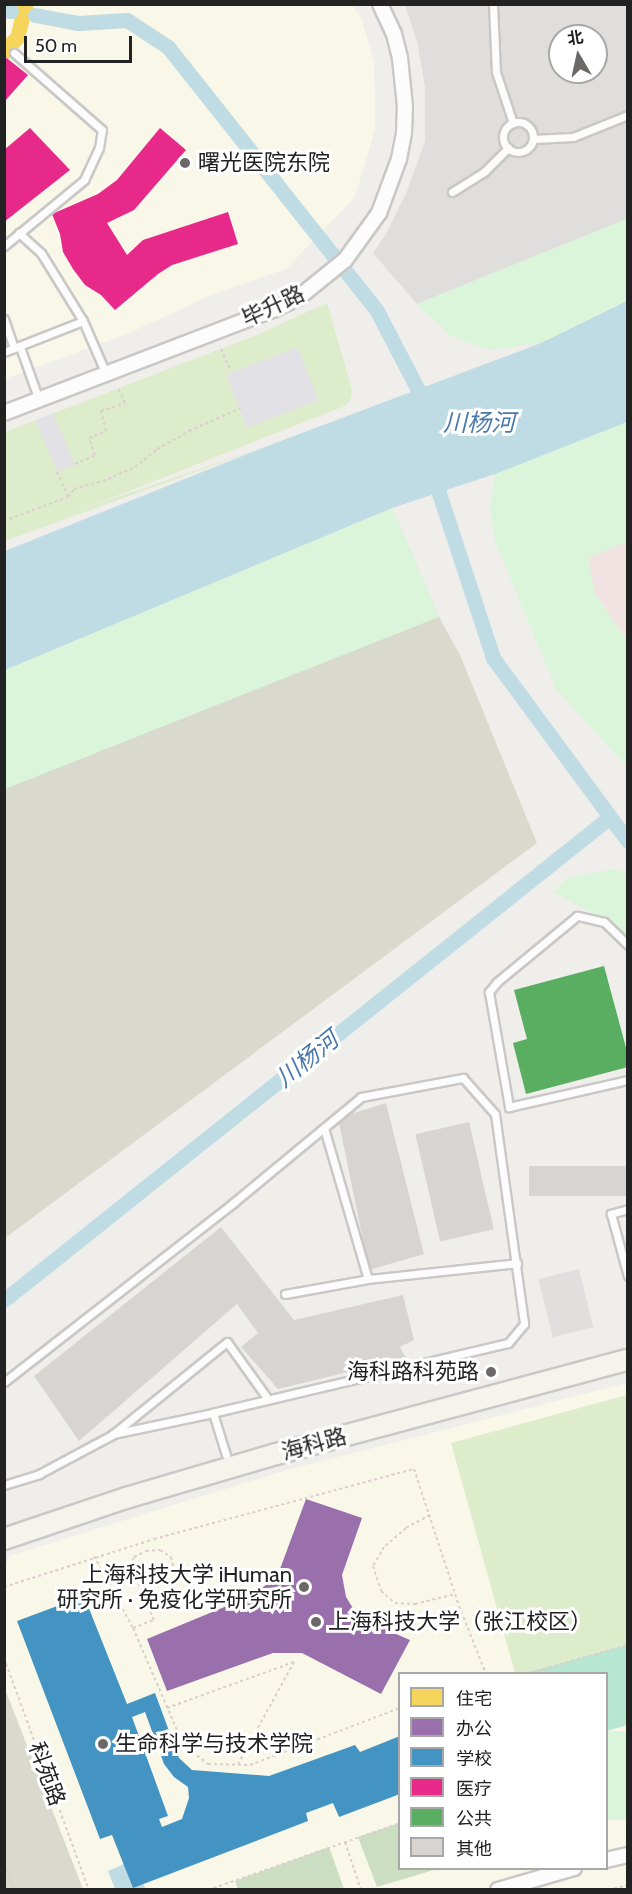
<!DOCTYPE html>
<html>
<head>
<meta charset="utf-8">
<style>
	body { margin:0 }
	#map { position:relative; width:632px; height:1894px; overflow:hidden; background:#f0eeeb; font-family:Cabin,"Noto Sans SC",sans-serif }
	div>[style] { position:absolute }
	[style*='--x'] { left:calc(var(--x)*1px); top:calc(var(--y)*1px); width:calc(var(--w)*1px); rotate:calc(var(--a)*1deg) }
	.residential>* { inset:0; background:#dfdedc }
	.commercial>* { inset:0; background:#f1e3e1 }
	.education>* { inset:0; background:#f8f7e8 }
	.construction>* { inset:0; background:#d9d9cd }
	.grass>* { inset:0; background:#ddeccb }
	.forest>* { inset:0; background:#cbdec1 }
	.park>* { inset:0; background:#daf5da; transform-origin:0 0 }
	.pitch>* { inset:0; background:#b7e6d2 }
	.parking>* { inset:0; background:#e0dfde; transform-origin:0 0 }
	.plaza>* { inset:0; background:#e2e1e5; transform-origin:0 0 }
	.water>* { inset:0; background:#bfdbe3 }
	.homes>* { inset:0; background:#f6d55c }
	.offices>* { inset:0; background:#9970ab }
	.schools>* { inset:0; background:#4393c3 }
	.health>* { inset:0; background:#e7298a }
	.public>* { inset:0; background:#5aae61 }
	.canal>* { height:15px; margin:-7.5px; padding:0 7.5px; transform-origin:7.5px; border-radius:7.5px; background:#bfdbe3 }
	.building>* { inset:0; background:#d7d4d2; transform-origin:0 0 }
	.path>* { height:2px; margin-top:-1px; transform-origin:0; background:repeating-linear-gradient(90deg,#dccecd 0 3px,transparent 0 6px) }
	.roads { filter:drop-shadow(2px 0 #c9c8c7) drop-shadow(-2px 0 #c9c8c7) drop-shadow(0 2px #c9c8c7) drop-shadow(0 -2px #c9c8c7) }
	.lane>* { height:7px; margin:-3.5px; padding:0 3.5px; transform-origin:3.5px; border-radius:3.5px; background:#fdfcfc }
	.lane>.ring { margin:-3.5px; padding:0; box-sizing:content-box; background:none; border:7px solid #fdfcfc; border-radius:50% }
	.street>* { height:14px; margin:-7px; padding:0 7px; transform-origin:7px; border-radius:7px; background:#fdfcfc }
	.secondary>* { height:20px; margin:-10px; padding:0 10px; transform-origin:10px; border-radius:10px; background:#f4f4ed }
	.dots>* { width:16px; height:16px; translate:-50% -50%; box-sizing:border-box; border:3px solid #fff; border-radius:50% }
	span { translate:-50% -50%; white-space:nowrap; text-align:center; line-height:1.15; -webkit-text-stroke:6px #fff; paint-order:stroke }
	.poi-label { font-size:22px; color:#222 }
	.left { translate:0 -50%; text-align:left }
	.right { translate:-100% -50%; text-align:right }
	.street-label { font-size:22px; color:#222 }
	.water-label { font-size:24px; color:#4a7aab; font-style:italic }
	.frame { position:absolute; inset:0; border:6px solid #222; pointer-events:none }
	.legend { position:absolute; left:398px; top:1672px; width:210px; height:198px; box-sizing:border-box; background:#fff; border:2px solid #a7a7a7; margin:0; padding:8px 10px; list-style:none; font-size:18px; color:#222 }
	.legend li { display:flex; align-items:center; gap:12px; height:30px }
	.legend b { width:30px; border:2px solid #a7a7a7 }
	.north { position:absolute; left:548px; top:24px; width:60px; height:60px; box-sizing:border-box; background:#fff; border:2px solid #a7a7a7; border-radius:50%; rotate:351deg; font-size:16px; font-weight:700; line-height:24px; text-align:center; color:#222 }
	.north::after { content:''; display:block; margin:auto; width:21px; height:27px; background:#6a6968; clip-path:polygon(50% 0,100% 100%,50% 72%,0 100%) }
	.scale { position:absolute; left:24px; top:36px; width:108px; height:27px; box-sizing:border-box; border:3px solid #222; border-top:0; padding-left:8px; font-size:18px; line-height:21px; white-space:nowrap; color:#222; -webkit-text-stroke:4px #fff; paint-order:stroke }
</style>
</head>
<body>
<div id="map">
	<div class="residential">
		<i style="clip-path:polygon(evenodd,405px 5px,627px 5px,627px 219px,417px 304px,373px 253px,386px 234px,407px 191px,425px 141px,425px 87px,417px 41px,405px 5px,560px 36px,596px 36px,596px 72px,560px 72px,560px 36px)"></i>
	</div>
	<div class="commercial">
		<i style="clip-path:polygon(627px 542px,627px 641px,594px 592px,588px 557px)"></i>
	</div>
	<div class="education">
		<i style="clip-path:polygon(5px 5px,352px 5px,361px 17px,374px 62px,375px 129px,355px 197px,286px 269px,216px 293px,129px 333px,5px 379px)"></i>
		<i style="clip-path:polygon(evenodd,627px 1383px,627px 1889px,5px 1889px,4px 1570px,9px 1556px,287px 1470px,627px 1383px,400px 1674px,606px 1674px,606px 1868px,400px 1868px,400px 1674px)"></i>
	</div>
	<div class="construction">
		<i style="clip-path:polygon(392px 508px,439px 617px,460px 655px,537px 843px,5px 1238px,4px 680px)"></i>
		<i style="clip-path:polygon(4px 1689px,5px 1689px,83px 1889px,5px 1889px)"></i>
	</div>
	<div class="grass">
		<i style="clip-path:polygon(327px 303px,352px 390px,351px 399px,345px 406px,91px 506px,270px 445px,5px 541px,5px 432px,259px 334px)"></i>
		<i style="clip-path:polygon(627px 1395px,627px 1645px,525px 1673px,515px 1673px,451px 1443px)"></i>
	</div>
	<div class="forest">
		<i style="clip-path:polygon(399px 1823px,400px 1868px,437px 1869px,377px 1887px,358px 1837px)"></i>
		<i style="clip-path:polygon(329px 1847px,344px 1889px,238px 1889px,235px 1881px)"></i>
	</div>
	<div class="park">
		<i style="clip-path:polygon(627px 219px,627px 301px,541px 343px,490px 350px,451px 336px,417px 304px)"></i>
		<i style="clip-path:polygon(627px 422px,627px 542px,588px 558px,594px 592px,627px 641px,627px 767px,556px 689px,495px 541px,490px 509px,495px 474px)"></i>
		<i style="clip-path:polygon(392px 508px,439px 617px,5px 789px,5px 670px)"></i>
		<i style="clip-path:polygon(615px 869px,627px 873px,627px 939px,600px 917px,553px 892px,567px 878px)"></i>
		<i style="left:627px;top:1731px;width:89px;height:21px;rotate:90deg"></i>
	</div>
	<div class="pitch">
		<i style="clip-path:polygon(627px 1645px,627px 1725px,607px 1731px,606px 1674px,525px 1673px)"></i>
	</div>
	<div class="parking">
		<i style="left:579px;top:1269px;width:60px;height:42px;rotate:76deg"></i>
	</div>
	<div class="plaza">
		<i style="left:298px;top:347px;width:57px;height:77px;rotate:69deg"></i>
		<i style="left:53px;top:413px;width:56px;height:19px;rotate:67deg"></i>
	</div>
	<div class="water">
		<i style="clip-path:polygon(627px 301px,627px 422px,495px 474px,392px 508px,5px 670px,5px 551px,270px 445px,541px 343px)"></i>
		<i style="clip-path:polygon(124px 1864px,133px 1887px,143px 1884px,146px 1889px,115px 1889px,108px 1871px)"></i>
	</div>
	<div class="homes">
		<i style="clip-path:polygon(18px 4px,34px 4px,24px 42px,8px 59px,4px 56px,4px 40px,11px 34px)"></i>
	</div>
	<div class="offices">
		<i style="clip-path:polygon(306px 1499px,362px 1518px,342px 1575px,346px 1597px,359px 1618px,410px 1640px,381px 1694px,302px 1653px,273px 1653px,167px 1691px,147px 1639px,251px 1596px,277px 1577px)"></i>
	</div>
	<div class="schools">
		<i style="clip-path:polygon(evenodd,84px 1596px,127px 1704px,155px 1693px,179px 1758px,192px 1770px,269px 1776px,355px 1745px,360px 1752px,400px 1736px,400px 1794px,339px 1817px,333px 1803px,306px 1813px,308px 1821px,133px 1888px,112px 1835px,100px 1839px,17px 1621px,84px 1596px,145px 1712px,164px 1764px,174px 1777px,188px 1787px,189px 1798px,182px 1819px,162px 1827px,159px 1819px,168px 1816px,132px 1717px,145px 1712px)"></i>
	</div>
	<div class="health">
		<i style="clip-path:polygon(4px 56px,28px 75px,4px 102px)"></i>
		<i style="clip-path:polygon(30px 128px,70px 170px,4px 222px,4px 150px)"></i>
		<i style="clip-path:polygon(160px 128px,186px 150px,134px 210px,107px 223px,127px 255px,143px 240px,228px 212px,238px 244px,172px 265px,158px 274px,115px 310px,101px 295px,85px 285px,73px 269px,63px 252px,60px 234px,52px 214px,98px 194px,117px 180px)"></i>
	</div>
	<div class="public">
		<i style="clip-path:polygon(604px 966px,628px 1055px,628px 1067px,526px 1094px,513px 1043px,527px 1039px,514px 990px)"></i>
	</div>
	<div class="canal">
		<i style="--x:4;--y:10;--w:7;--a:8"></i>
		<i style="--x:35;--y:15;--w:44;--a:10.5"></i>
		<i style="--x:78;--y:23;--w:49;--a:-3.5"></i>
		<i style="--x:127;--y:20;--w:49;--a:33.4"></i>
		<i style="--x:168;--y:47;--w:337;--a:51.6"></i>
		<i style="--x:377;--y:311;--w:106;--a:62.5"></i>
		<i style="--x:433;--y:475;--w:193;--a:71.8"></i>
		<i style="--x:493;--y:658;--w:227;--a:53.6"></i>
		<i style="--x:4;--y:1300;--w:775;--a:-38.56"></i>
	</div>
	<div class="building">
		<i style="clip-path:polygon(386px 1103px,424px 1254px,369px 1270px,338px 1118px)"></i>
		<i style="left:469px;top:1122px;width:110px;height:55px;rotate:77deg"></i>
		<i style="left:628px;top:1166px;width:30px;height:99px;rotate:90deg"></i>
		<i style="clip-path:polygon(221px 1227px,294px 1320px,403px 1295px,414px 1340px,400px 1347px,406px 1358px,278px 1389px,241px 1347px,258px 1333px,237px 1304px,79px 1441px,34px 1376px)"></i>
	</div>
	<div class="path">
		<i style="--x:221;--y:349;--w:24;--a:66"></i>
		<i style="--x:75;--y:464;--w:22;--a:-24"></i>
		<i style="--x:95;--y:455;--w:18;--a:-109"></i>
		<i style="--x:89;--y:438;--w:18;--a:-22"></i>
		<i style="--x:106;--y:431;--w:21;--a:-104"></i>
		<i style="--x:101;--y:411;--w:25;--a:-18"></i>
		<i style="--x:125;--y:403;--w:17;--a:-115"></i>
		<i style="--x:57;--y:472;--w:27;--a:66"></i>
		<i style="--x:4;--y:521;--w:68;--a:-20.6"></i>
		<i style="--x:68;--y:497;--w:10;--a:-53"></i>
		<i style="--x:74;--y:489;--w:35;--a:-16"></i>
		<i style="--x:108;--y:479;--w:30;--a:-24"></i>
		<i style="--x:135;--y:467;--w:28;--a:-39"></i>
		<i style="--x:157;--y:449;--w:37;--a:-29"></i>
		<i style="--x:189;--y:431;--w:57;--a:-23.9"></i>
		<i style="--x:430;--y:1515;--w:27;--a:152"></i>
		<i style="--x:406;--y:1528;--w:29;--a:139"></i>
		<i style="--x:384;--y:1547;--w:22;--a:120"></i>
		<i style="--x:373;--y:1566;--w:26;--a:72"></i>
		<i style="--x:381;--y:1591;--w:18;--a:41"></i>
		<i style="--x:395;--y:1603;--w:20;--a:3"></i>
		<i style="--x:415;--y:1604;--w:42;--a:-13.7"></i>
		<i style="--x:94;--y:1556;--w:82;--a:61.6"></i>
		<i style="--x:133;--y:1628;--w:126;--a:66.7"></i>
		<i style="--x:183;--y:1744;--w:32;--a:39"></i>
		<i style="--x:208;--y:1764;--w:42;--a:1.4"></i>
		<i style="--x:250;--y:1765;--w:160;--a:-20.8"></i>
		<i style="--x:4;--y:1587;--w:157;--a:-17.7"></i>
		<i style="--x:154;--y:1539;--w:269;--a:-15.1"></i>
		<i style="--x:414;--y:1469;--w:144;--a:71.8"></i>
		<i style="--x:459;--y:1606;--w:73;--a:68.3"></i>
		<i style="--x:133;--y:1628;--w:22;--a:-21"></i>
		<i style="--x:154;--y:1620;--w:59;--a:-113.1"></i>
		<i style="--x:131;--y:1566;--w:9;--a:-72"></i>
		<i style="--x:134;--y:1557;--w:13;--a:-27"></i>
		<i style="--x:146;--y:1551;--w:14;--a:-4"></i>
		<i style="--x:160;--y:1550;--w:13;--a:32"></i>
		<i style="--x:171;--y:1557;--w:14;--a:78"></i>
		<i style="--x:4;--y:1658;--w:247;--a:69.9"></i>
		<i style="--x:525;--y:1674;--w:107;--a:-15.7"></i>
		<i style="--x:167;--y:1708;--w:135;--a:-19.9"></i>
		<i style="--x:294;--y:1662;--w:116;--a:118.8"></i>
		<i style="--x:345;--y:1842;--w:51;--a:71.6"></i>
		<i style="--x:4;--y:1864;--w:28;--a:67"></i>
		<i style="--x:208;--y:1890;--w:203;--a:-19.2"></i>
		<i style="--x:608;--y:1890;--w:21;--a:-14"></i>
	</div>
	<div class="roads">
		<div class="lane">
			<i style="--x:493;--y:4;--w:68;--a:87.5"></i>
			<i style="--x:496;--y:72;--w:54;--a:71.6"></i>
			<i class="ring" style="left:503px;top:122px;width:23px;height:23px"></i>
			<i style="--x:533;--y:139;--w:40;--a:-2.9"></i>
			<i style="--x:573;--y:137;--w:59;--a:-21.8"></i>
			<i style="--x:452;--y:192;--w:39;--a:-32"></i>
			<i style="--x:485;--y:171;--w:33;--a:-45"></i>
			<i style="--x:4;--y:246;--w:104;--a:-39.5"></i>
			<i style="--x:84;--y:180;--w:35;--a:-65"></i>
			<i style="--x:99;--y:148;--w:18;--a:-81"></i>
			<i style="--x:102;--y:130;--w:117;--a:-138.8"></i>
			<i style="--x:4;--y:319;--w:31;--a:71"></i>
			<i style="--x:14;--y:348;--w:11;--a:158"></i>
			<i style="--x:83;--y:321;--w:58;--a:66.5"></i>
			<i style="--x:20;--y:347;--w:56;--a:70.3"></i>
			<i style="--x:14;--y:348;--w:74;--a:-21.4"></i>
			<i style="--x:83;--y:321;--w:80;--a:-121.7"></i>
			<i style="--x:41;--y:253;--w:30;--a:-138"></i>
			<i style="--x:628;--y:945;--w:33;--a:-136"></i>
			<i style="--x:604;--y:922;--w:28;--a:-167"></i>
			<i style="--x:577;--y:916;--w:104;--a:140.5"></i>
			<i style="--x:497;--y:982;--w:13;--a:129"></i>
			<i style="--x:489;--y:992;--w:117;--a:80.1"></i>
			<i style="--x:509;--y:1107;--w:122;--a:-12.8"></i>
			<i style="--x:324;--y:1128;--w:157;--a:73.8"></i>
			<i style="--x:628;--y:1209;--w:18;--a:164"></i>
			<i style="--x:611;--y:1214;--w:64;--a:74.7"></i>
			<i style="--x:285;--y:1294;--w:84;--a:-10.2"></i>
			<i style="--x:368;--y:1279;--w:150;--a:-6.1"></i>
			<i style="--x:4;--y:1382;--w:291;--a:-38"></i>
			<i style="--x:233;--y:1203;--w:166;--a:-39.6"></i>
			<i style="--x:361;--y:1097;--w:104;--a:-10.6"></i>
			<i style="--x:463;--y:1078;--w:48;--a:48.4"></i>
			<i style="--x:495;--y:1114;--w:212;--a:82.1"></i>
			<i style="--x:524;--y:1324;--w:25;--a:130"></i>
			<i style="--x:508;--y:1343;--w:303;--a:166.7"></i>
			<i style="--x:213;--y:1413;--w:44;--a:72.8"></i>
			<i style="--x:113;--y:1434;--w:102;--a:-11.9"></i>
			<i style="--x:4;--y:1485;--w:37;--a:-17"></i>
			<i style="--x:39;--y:1474;--w:83;--a:-28.1"></i>
			<i style="--x:112;--y:1435;--w:148;--a:-39"></i>
			<i style="--x:227;--y:1342;--w:70;--a:54.3"></i>
		</div>
		<div class="street">
			<i style="--x:4;--y:413;--w:288;--a:-21"></i>
			<i style="--x:273;--y:310;--w:28;--a:-26"></i>
			<i style="--x:298;--y:298;--w:60;--a:-39"></i>
			<i style="--x:345;--y:260;--w:58;--a:-54.1"></i>
			<i style="--x:379;--y:213;--w:58;--a:-69.7"></i>
			<i style="--x:399;--y:159;--w:26;--a:-79"></i>
			<i style="--x:404;--y:133;--w:26;--a:-88"></i>
			<i style="--x:405;--y:107;--w:49;--a:-95.8"></i>
			<i style="--x:400;--y:58;--w:25;--a:-104"></i>
			<i style="--x:394;--y:34;--w:33;--a:-115"></i>
			<i style="--x:606;--y:1860;--w:23;--a:-13"></i>
			<i style="--x:498;--y:1890;--w:79;--a:-16.1"></i>
		</div>
		<div class="secondary">
			<i style="--x:4;--y:1539;--w:129;--a:-18.6"></i>
			<i style="--x:126;--y:1498;--w:156;--a:-16.3"></i>
			<i style="--x:276;--y:1454;--w:364;--a:-15"></i>
		</div>
	</div>
	<div class="dots">
		<i style="left:185px;top:163px;background:#6a6968"></i>
		<i style="left:491px;top:1372px;background:#6a6968"></i>
		<i style="left:304px;top:1587px;background:#6a6968"></i>
		<i style="left:316px;top:1622px;background:#6a6968"></i>
		<i style="left:103px;top:1744px;background:#6a6968"></i>
	</div>
	<div class="poi-label">
		<span class="left" style="left:198px;top:163px">曙光医院东院</span>
		<span class="right" style="left:479px;top:1372px">海科路科苑路</span>
		<span class="right" style="left:292px;top:1587px">上海科技大学 iHuman<br>研究所 · 免疫化学研究所</span>
		<span class="left" style="left:328px;top:1622px">上海科技大学（张江校区）</span>
		<span class="left" style="left:115px;top:1744px">生命科学与技术学院</span>
	</div>
	<div class="street-label">
		<span style="left:273px;top:306px;rotate:-25deg">毕升路</span>
		<span style="left:314px;top:1444px;rotate:-15deg">海科路</span>
		<span style="left:47px;top:1774px;rotate:70deg">科苑路</span>
	</div>
	<div class="water-label">
		<span style="left:479px;top:423px">川杨河</span>
		<span style="left:307px;top:1059px;rotate:-39deg">川杨河</span>
	</div>
	<div class="frame"></div>
	<ul class="legend">
	<li><b style="height:16px;background:#f6d55c"></b>住宅</li>
	<li><b style="height:16px;background:#9970ab"></b>办公</li>
	<li><b style="height:16px;background:#4393c3"></b>学校</li>
	<li><b style="height:16px;background:#e7298a"></b>医疗</li>
	<li><b style="height:16px;background:#5aae61"></b>公共</li>
	<li><b style="height:16px;background:#d7d4d2"></b>其他</li>
	</ul>
	<div class="north">北</div>
	<div class="scale">50 m</div>
</div>
</body>
</html>
